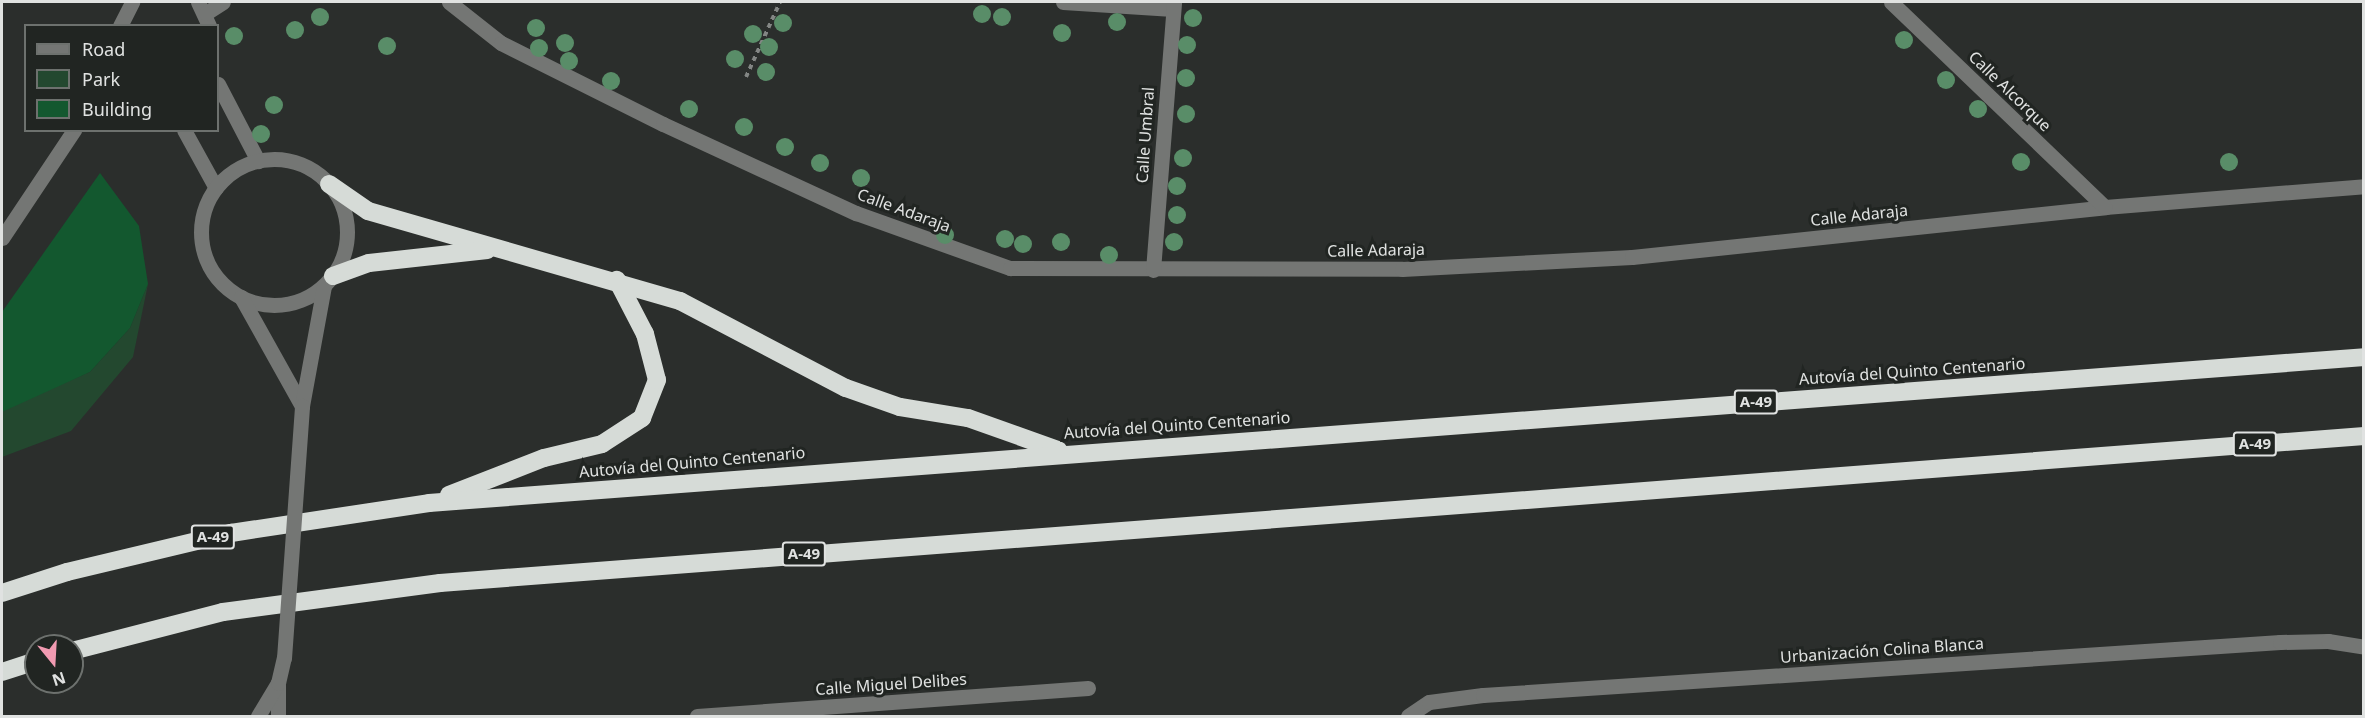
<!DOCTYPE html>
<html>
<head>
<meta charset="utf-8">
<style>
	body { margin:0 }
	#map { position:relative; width:2365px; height:718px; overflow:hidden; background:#2b2e2c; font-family:"Noto Sans",sans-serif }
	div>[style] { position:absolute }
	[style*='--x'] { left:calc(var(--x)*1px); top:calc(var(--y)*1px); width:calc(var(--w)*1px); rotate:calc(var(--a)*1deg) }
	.green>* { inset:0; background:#23482f }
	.building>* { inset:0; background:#13582f }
	.path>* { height:4px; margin-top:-2px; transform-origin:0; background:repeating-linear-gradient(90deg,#838684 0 4.5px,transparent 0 9px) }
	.minor>* { height:15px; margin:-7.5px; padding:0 7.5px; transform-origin:7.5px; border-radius:7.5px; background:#747674 }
	.minor>.ring { margin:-7.5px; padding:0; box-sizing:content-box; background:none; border:15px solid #747674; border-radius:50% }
	.highway>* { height:18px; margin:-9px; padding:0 9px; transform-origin:9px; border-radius:9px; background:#d6dbd7 }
	.minor-bridge>* { height:15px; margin:-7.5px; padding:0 7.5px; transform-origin:7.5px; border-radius:7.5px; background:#747674 }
	.trees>* { width:18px; height:18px; margin:-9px; border-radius:50%; background:#598d68 }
	span { translate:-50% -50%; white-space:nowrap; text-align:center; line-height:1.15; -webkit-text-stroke:6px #212522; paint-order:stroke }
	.shield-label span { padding:2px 4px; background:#212522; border:2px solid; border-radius:4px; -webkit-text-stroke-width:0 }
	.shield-label { font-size:15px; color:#e0e2e1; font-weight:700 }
	.street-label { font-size:16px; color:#e0e2e1 }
	.frame { position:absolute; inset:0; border:3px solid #e0e2e1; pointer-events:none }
	.legend { position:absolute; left:24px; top:24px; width:195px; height:108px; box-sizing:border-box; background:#212522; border:2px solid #6d716e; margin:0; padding:8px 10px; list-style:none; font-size:18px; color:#e0e2e1 }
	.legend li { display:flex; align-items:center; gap:12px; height:30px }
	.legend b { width:30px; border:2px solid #6d716e }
	.north { position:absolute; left:24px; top:634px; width:60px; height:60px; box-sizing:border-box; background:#212522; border:2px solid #6d716e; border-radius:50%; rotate:162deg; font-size:16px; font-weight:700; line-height:24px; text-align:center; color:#e0e2e1 }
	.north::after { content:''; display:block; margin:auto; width:21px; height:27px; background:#f19ab1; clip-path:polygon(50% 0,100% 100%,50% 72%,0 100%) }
</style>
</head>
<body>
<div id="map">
	<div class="green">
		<i style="clip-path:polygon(148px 284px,133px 357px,71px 431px,2px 457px,2px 410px,90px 372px,130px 328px)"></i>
	</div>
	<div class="building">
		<i style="clip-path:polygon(100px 173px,139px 226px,148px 284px,130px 328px,90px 372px,2px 412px,2px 312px)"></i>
	</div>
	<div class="path">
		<i style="--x:746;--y:77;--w:82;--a:-65.6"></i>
	</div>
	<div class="minor">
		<i style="--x:198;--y:2;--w:26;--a:65"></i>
		<i style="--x:449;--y:2;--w:66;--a:38.3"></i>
		<i style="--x:501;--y:43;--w:181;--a:26.6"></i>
		<i style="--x:663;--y:124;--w:213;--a:24.8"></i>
		<i style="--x:856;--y:213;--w:164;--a:19.7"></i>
		<i style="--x:1010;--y:268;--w:392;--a:0.1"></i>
		<i style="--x:1402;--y:269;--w:230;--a:-3"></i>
		<i style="--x:1632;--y:257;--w:476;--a:-6"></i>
		<i style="--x:2105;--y:207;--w:260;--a:-4.6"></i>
		<i style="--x:1063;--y:2;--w:110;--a:3.6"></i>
		<i style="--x:1891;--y:2;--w:296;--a:43.8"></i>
		<i style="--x:206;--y:13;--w:20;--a:-33"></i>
		<i style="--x:120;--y:26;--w:27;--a:-63"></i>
		<i style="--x:218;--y:84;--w:87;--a:62.5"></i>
		<i style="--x:184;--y:130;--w:66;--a:61.1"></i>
		<i class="ring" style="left:201px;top:159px;width:131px;height:131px"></i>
		<i style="--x:2;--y:238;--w:130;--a:-56.3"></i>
		<i style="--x:1153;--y:270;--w:269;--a:-85.5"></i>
		<i style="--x:241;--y:297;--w:125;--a:60.8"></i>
		<i style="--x:302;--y:406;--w:122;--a:-79.6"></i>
		<i style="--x:278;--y:683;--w:33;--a:90"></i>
		<i style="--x:258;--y:716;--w:39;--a:-59"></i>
		<i style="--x:697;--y:716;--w:392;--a:-4.1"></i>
		<i style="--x:1408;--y:716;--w:25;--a:-34"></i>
		<i style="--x:1429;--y:702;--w:54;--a:-7.4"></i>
		<i style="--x:1483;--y:695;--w:799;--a:-3.8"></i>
		<i style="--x:2280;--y:642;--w:48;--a:-1.2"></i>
		<i style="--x:2328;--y:641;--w:36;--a:9"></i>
	</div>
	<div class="highway">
		<i style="--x:329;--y:184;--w:47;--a:34.7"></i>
		<i style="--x:368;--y:211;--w:325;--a:16.1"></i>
		<i style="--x:680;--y:301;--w:187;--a:27.7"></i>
		<i style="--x:846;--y:388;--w:57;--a:19.4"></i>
		<i style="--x:900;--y:407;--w:69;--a:9.2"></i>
		<i style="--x:968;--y:418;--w:96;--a:19.6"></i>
		<i style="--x:333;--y:276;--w:38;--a:-20"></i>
		<i style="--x:369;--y:263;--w:119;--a:-6.3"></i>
		<i style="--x:449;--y:495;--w:102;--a:-21.3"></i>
		<i style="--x:544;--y:458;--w:60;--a:-13.6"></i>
		<i style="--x:602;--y:444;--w:48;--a:-33"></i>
		<i style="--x:642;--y:418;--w:41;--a:-68.5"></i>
		<i style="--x:657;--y:380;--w:48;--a:-104.6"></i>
		<i style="--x:645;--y:334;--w:61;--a:-117.4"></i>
		<i style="--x:2;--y:593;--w:68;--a:-17.9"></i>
		<i style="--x:67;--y:572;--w:169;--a:-13.4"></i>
		<i style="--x:231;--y:533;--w:200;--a:-8.6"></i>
		<i style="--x:429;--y:503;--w:1941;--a:-4.31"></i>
		<i style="--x:72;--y:651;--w:156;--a:-14.5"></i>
		<i style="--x:223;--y:612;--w:219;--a:-7.6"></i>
		<i style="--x:440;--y:583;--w:1930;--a:-4.37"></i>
		<i style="--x:2;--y:672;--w:36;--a:-18"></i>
	</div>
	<div class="minor-bridge">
		<i style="--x:278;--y:683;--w:26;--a:-77"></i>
		<i style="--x:284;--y:658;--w:253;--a:-85.9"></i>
	</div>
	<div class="trees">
		<i style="left:982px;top:14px"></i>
		<i style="left:320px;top:17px"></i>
		<i style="left:1002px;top:17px"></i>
		<i style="left:1193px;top:18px"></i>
		<i style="left:1117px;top:22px"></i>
		<i style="left:783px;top:23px"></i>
		<i style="left:536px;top:28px"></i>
		<i style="left:295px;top:30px"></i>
		<i style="left:1062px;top:33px"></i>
		<i style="left:753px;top:34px"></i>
		<i style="left:234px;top:36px"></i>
		<i style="left:1904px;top:40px"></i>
		<i style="left:565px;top:43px"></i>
		<i style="left:1187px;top:45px"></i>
		<i style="left:387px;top:46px"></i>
		<i style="left:769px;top:47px"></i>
		<i style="left:539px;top:48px"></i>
		<i style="left:735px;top:59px"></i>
		<i style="left:569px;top:61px"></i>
		<i style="left:766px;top:72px"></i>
		<i style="left:1186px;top:78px"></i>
		<i style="left:1946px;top:80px"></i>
		<i style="left:611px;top:81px"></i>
		<i style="left:274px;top:105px"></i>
		<i style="left:689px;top:109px"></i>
		<i style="left:1978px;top:109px"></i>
		<i style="left:1186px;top:114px"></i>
		<i style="left:744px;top:127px"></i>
		<i style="left:261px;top:134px"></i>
		<i style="left:785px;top:147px"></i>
		<i style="left:1183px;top:158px"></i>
		<i style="left:2021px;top:162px"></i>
		<i style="left:2229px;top:162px"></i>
		<i style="left:820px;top:163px"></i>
		<i style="left:861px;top:178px"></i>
		<i style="left:1177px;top:186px"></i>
		<i style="left:1177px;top:215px"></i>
		<i style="left:945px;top:235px"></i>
		<i style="left:1005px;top:239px"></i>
		<i style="left:1061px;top:242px"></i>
		<i style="left:1174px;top:242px"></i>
		<i style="left:1023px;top:244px"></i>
		<i style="left:1109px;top:255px"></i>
	</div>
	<div class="shield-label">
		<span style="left:1756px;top:402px">A-49</span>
		<span style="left:2255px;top:444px">A-49</span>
		<span style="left:213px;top:537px">A-49</span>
		<span style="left:804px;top:554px">A-49</span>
	</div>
	<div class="street-label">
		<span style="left:2010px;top:91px;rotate:44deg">Calle Alcorque</span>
		<span style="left:1145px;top:135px;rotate:-86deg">Calle Umbral</span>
		<span style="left:904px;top:210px;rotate:20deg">Calle Adaraja</span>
		<span style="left:1859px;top:215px;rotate:-6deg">Calle Adaraja</span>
		<span style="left:1376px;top:250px;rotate:-1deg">Calle Adaraja</span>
		<span style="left:1912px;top:371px;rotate:-4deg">Autovía del Quinto Centenario</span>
		<span style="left:1177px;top:425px;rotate:-4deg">Autovía del Quinto Centenario</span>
		<span style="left:692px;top:462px;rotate:-5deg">Autovía del Quinto Centenario</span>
		<span style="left:1882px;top:650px;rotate:-4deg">Urbanización Colina Blanca</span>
		<span style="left:891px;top:684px;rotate:-4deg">Calle Miguel Delibes</span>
	</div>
	<div class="frame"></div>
	<ul class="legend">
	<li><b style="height:8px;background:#747674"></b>Road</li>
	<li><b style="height:16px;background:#23482f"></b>Park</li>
	<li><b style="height:16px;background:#13582f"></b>Building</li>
	</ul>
	<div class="north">N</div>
</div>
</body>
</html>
